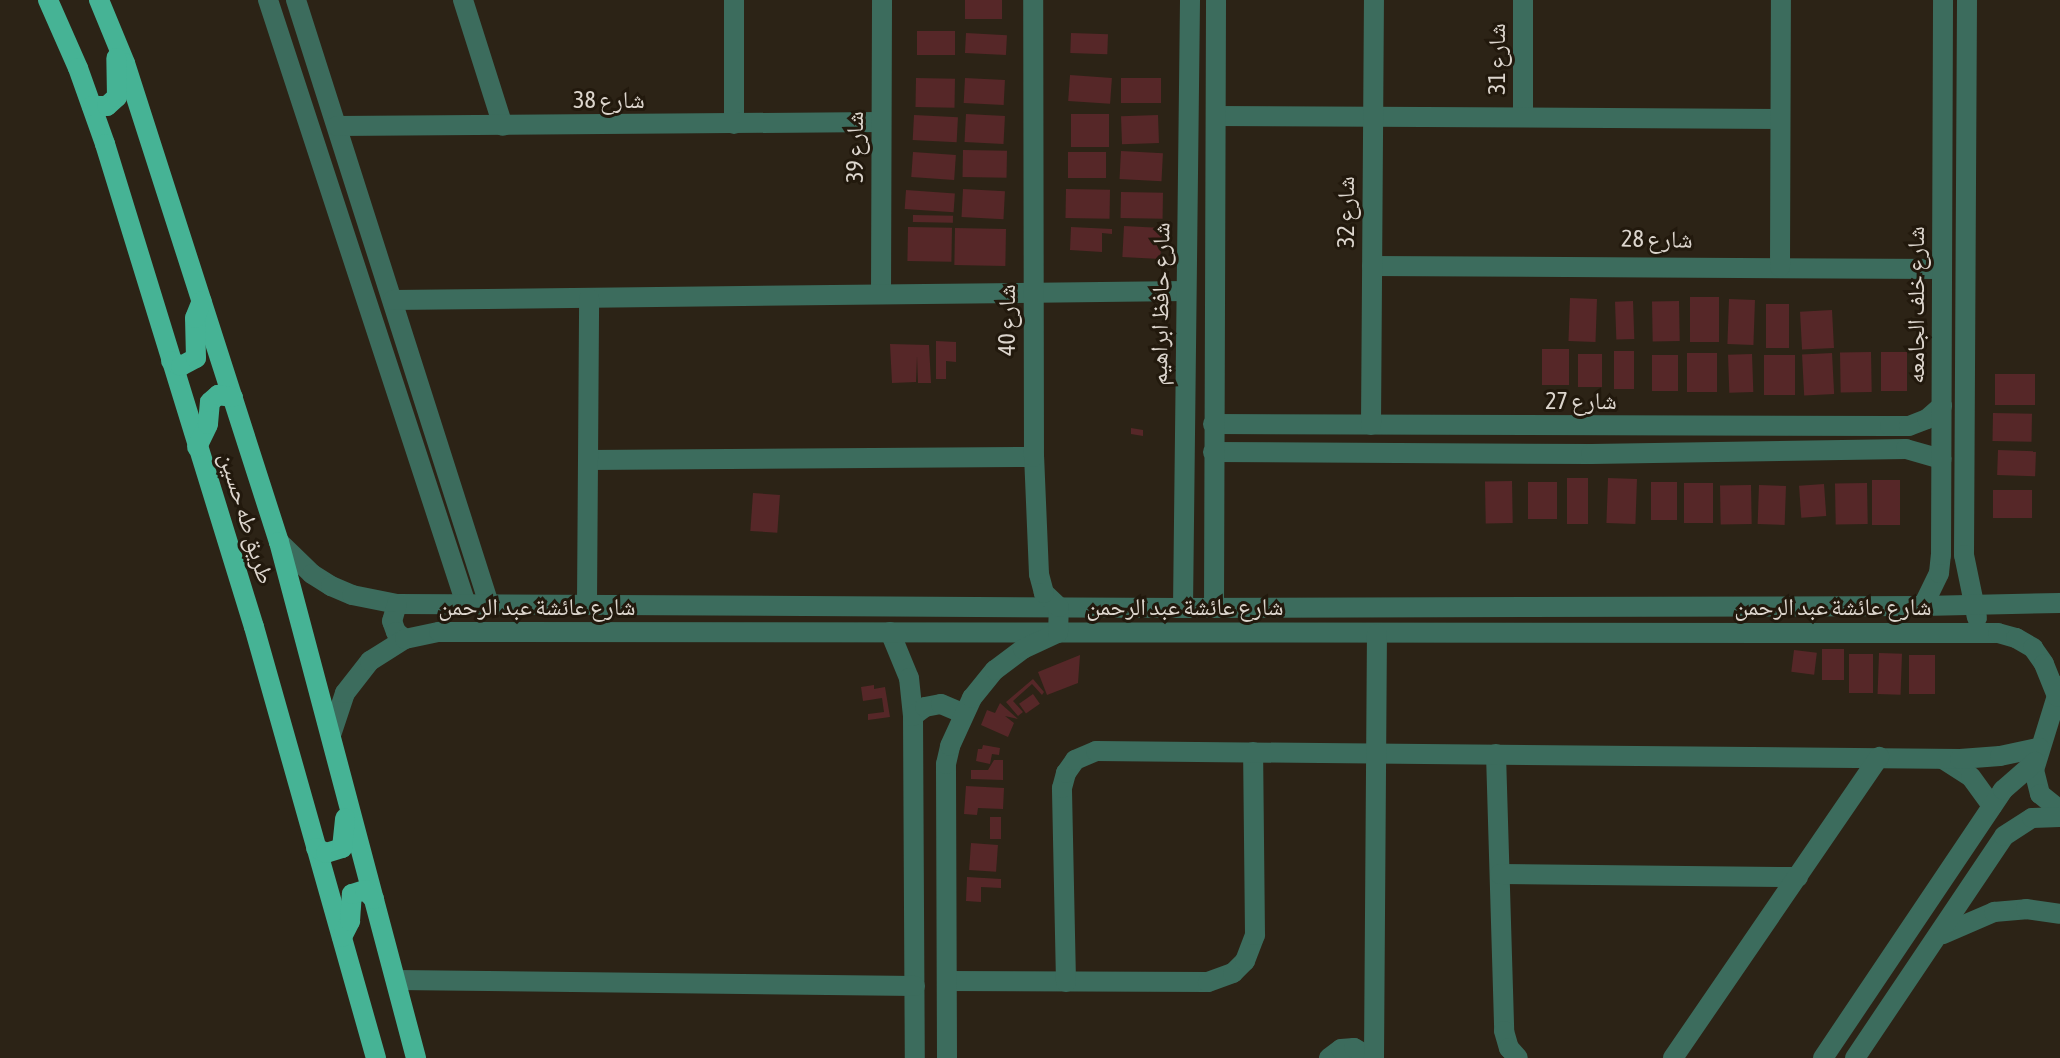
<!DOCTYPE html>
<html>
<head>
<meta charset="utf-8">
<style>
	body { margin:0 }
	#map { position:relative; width:2060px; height:1058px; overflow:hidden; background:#2c2316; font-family:"Asap Condensed","Noto Naskh Arabic",sans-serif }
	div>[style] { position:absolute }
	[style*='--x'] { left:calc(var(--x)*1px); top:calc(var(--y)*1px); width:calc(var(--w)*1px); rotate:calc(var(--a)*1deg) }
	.building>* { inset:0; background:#562728; transform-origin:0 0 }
	.minor>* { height:20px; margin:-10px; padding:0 10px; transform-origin:10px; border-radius:10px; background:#3c6c5d }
	.major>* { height:20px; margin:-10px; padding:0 10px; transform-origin:10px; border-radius:10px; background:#46b395 }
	span { translate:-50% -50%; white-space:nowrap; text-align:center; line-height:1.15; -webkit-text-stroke:6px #22190d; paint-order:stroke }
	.street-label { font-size:24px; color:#dcd5cd }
</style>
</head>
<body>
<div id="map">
	<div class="building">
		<i style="left:965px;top:0;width:37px;height:19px"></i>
		<i style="left:917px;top:31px;width:38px;height:24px"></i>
		<i style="left:966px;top:33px;width:41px;height:20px;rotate:3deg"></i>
		<i style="left:1071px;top:33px;width:37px;height:20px;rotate:2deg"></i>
		<i style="left:1070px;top:75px;width:42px;height:26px;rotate:4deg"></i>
		<i style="left:916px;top:78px;width:39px;height:29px;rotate:1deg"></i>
		<i style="left:965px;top:78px;width:40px;height:25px;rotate:3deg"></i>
		<i style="left:1121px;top:78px;width:40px;height:25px"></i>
		<i style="left:966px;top:114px;width:39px;height:28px;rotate:3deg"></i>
		<i style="left:1071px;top:114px;width:38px;height:33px"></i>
		<i style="left:914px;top:115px;width:44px;height:25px;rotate:3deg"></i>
		<i style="left:1158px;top:115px;width:28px;height:37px;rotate:88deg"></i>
		<i style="left:963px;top:150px;width:44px;height:27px;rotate:1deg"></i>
		<i style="left:1121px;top:151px;width:42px;height:28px;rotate:3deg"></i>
		<i style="left:913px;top:152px;width:43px;height:25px;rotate:4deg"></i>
		<i style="left:1106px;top:152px;width:26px;height:38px;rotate:90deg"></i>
		<i style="left:963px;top:189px;width:42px;height:28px;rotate:3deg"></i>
		<i style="left:1066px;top:189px;width:44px;height:29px;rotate:1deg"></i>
		<i style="left:906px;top:190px;width:49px;height:19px;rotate:4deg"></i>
		<i style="left:1121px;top:192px;width:42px;height:26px;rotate:1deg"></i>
		<i style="left:913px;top:215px;width:40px;height:7px;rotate:1deg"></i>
		<i style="left:1124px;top:226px;width:38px;height:31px;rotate:3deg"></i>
		<i style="left:908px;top:227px;width:44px;height:34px;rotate:1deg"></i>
		<i style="clip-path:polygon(1071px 227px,1112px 229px,1112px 234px,1102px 233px,1102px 252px,1070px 250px)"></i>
		<i style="left:955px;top:228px;width:51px;height:37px;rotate:1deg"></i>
		<i style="left:1690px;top:297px;width:29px;height:45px"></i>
		<i style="left:1570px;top:298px;width:27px;height:43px;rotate:2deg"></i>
		<i style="left:1729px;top:299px;width:26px;height:45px;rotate:2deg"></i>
		<i style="left:1633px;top:301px;width:38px;height:18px;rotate:88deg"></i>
		<i style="left:1679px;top:301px;width:40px;height:27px;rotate:89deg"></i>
		<i style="left:1789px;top:304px;width:44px;height:23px;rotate:90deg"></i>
		<i style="left:1832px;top:310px;width:38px;height:32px;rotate:87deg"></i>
		<i style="clip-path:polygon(936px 341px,956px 342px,956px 362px,946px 361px,946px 379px,936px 379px)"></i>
		<i style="clip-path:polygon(890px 344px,929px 345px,931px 383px,918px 383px,917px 356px,916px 382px,892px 383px)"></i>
		<i style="left:1542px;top:349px;width:27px;height:36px"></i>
		<i style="left:1614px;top:351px;width:20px;height:38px"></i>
		<i style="left:1871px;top:352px;width:40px;height:31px;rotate:89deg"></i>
		<i style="left:1881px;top:352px;width:26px;height:39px"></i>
		<i style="left:1687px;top:353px;width:30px;height:39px"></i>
		<i style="left:1832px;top:353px;width:41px;height:30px;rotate:87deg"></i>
		<i style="left:1578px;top:354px;width:24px;height:33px"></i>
		<i style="left:1752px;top:354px;width:38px;height:24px;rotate:88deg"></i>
		<i style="left:1652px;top:355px;width:26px;height:36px"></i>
		<i style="left:1764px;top:355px;width:31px;height:40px"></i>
		<i style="left:1995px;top:374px;width:40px;height:31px"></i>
		<i style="left:1993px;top:413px;width:39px;height:28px;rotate:1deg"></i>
		<i style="clip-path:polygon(1131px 428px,1143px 430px,1143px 436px,1131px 434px)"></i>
		<i style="left:1998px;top:450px;width:38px;height:25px;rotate:2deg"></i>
		<i style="left:1567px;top:478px;width:21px;height:46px"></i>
		<i style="left:1608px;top:478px;width:29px;height:45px;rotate:2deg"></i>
		<i style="left:1872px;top:480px;width:28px;height:45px"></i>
		<i style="left:1512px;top:481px;width:42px;height:27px;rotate:89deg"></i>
		<i style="left:1528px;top:482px;width:29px;height:37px"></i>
		<i style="left:1651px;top:482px;width:26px;height:38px"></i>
		<i style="left:1684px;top:483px;width:29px;height:40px"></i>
		<i style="left:1867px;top:483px;width:41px;height:32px;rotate:89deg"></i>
		<i style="left:1824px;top:484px;width:32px;height:25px;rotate:86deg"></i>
		<i style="left:1751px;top:485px;width:39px;height:31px;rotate:89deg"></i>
		<i style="left:1759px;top:485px;width:27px;height:39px;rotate:2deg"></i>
		<i style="left:2032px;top:490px;width:28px;height:39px;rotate:90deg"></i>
		<i style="left:753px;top:493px;width:27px;height:38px;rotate:4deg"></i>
		<i style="left:1822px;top:649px;width:22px;height:31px"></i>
		<i style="left:1794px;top:650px;width:23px;height:22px;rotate:7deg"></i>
		<i style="left:1879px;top:653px;width:23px;height:41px;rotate:2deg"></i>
		<i style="left:1849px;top:654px;width:24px;height:39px"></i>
		<i style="clip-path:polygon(1080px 655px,1078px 683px,1047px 695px,1038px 672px)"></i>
		<i style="left:1909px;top:655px;width:26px;height:39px"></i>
		<i style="clip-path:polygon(1033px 679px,1044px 692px,1042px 695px,1032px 684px,1013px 701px,1023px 712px,1018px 716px,1006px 702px)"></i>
		<i style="clip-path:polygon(874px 685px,874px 689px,885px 687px,890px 717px,868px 720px,868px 714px,884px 712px,882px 698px,863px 701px,861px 687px)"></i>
		<i style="left:1033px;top:694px;width:12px;height:17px;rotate:55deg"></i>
		<i style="clip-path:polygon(1000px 703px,1018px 719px,1005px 716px,1014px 723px,1008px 737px,981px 725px,987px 710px,995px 713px)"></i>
		<i style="clip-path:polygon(983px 745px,1000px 748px,999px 755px,992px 754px,990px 764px,976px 761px,978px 749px,982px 749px)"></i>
		<i style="clip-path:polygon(994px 760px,1003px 760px,1003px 780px,971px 779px,971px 770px,988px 770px)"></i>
		<i style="clip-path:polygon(966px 786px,1004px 788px,1003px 809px,978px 808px,977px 815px,964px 814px)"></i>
		<i style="left:990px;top:817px;width:11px;height:22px"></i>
		<i style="left:971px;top:843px;width:27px;height:27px;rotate:4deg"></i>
		<i style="clip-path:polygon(967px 877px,1001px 879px,1001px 888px,981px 887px,981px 902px,966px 901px)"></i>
	</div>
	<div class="minor">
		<i style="--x:268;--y:0;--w:636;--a:71.85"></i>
		<i style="--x:296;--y:0;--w:634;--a:72.28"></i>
		<i style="--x:463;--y:0;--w:132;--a:72.4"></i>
		<i style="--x:1523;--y:0;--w:117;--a:90"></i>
		<i style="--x:1967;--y:0;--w:555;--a:90.31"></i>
		<i style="--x:1964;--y:555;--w:64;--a:78.3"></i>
		<i style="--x:1216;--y:116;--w:564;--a:0.3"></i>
		<i style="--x:734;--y:124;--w:124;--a:-90"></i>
		<i style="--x:337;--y:126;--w:544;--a:-0.42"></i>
		<i style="--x:1372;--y:266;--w:569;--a:0.3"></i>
		<i style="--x:1780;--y:267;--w:267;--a:-89.8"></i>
		<i style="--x:881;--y:294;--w:294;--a:-89.8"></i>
		<i style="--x:393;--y:300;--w:793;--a:-0.65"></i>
		<i style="--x:1213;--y:424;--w:677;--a:0.17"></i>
		<i style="--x:1890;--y:426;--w:19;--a:0"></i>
		<i style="--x:1909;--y:426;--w:19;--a:-21"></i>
		<i style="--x:1927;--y:419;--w:20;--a:-41"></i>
		<i style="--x:1371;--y:425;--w:425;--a:-89.6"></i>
		<i style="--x:1213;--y:452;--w:378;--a:0.3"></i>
		<i style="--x:1591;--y:454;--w:315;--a:-0.9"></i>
		<i style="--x:1906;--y:449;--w:37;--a:16"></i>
		<i style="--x:588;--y:460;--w:446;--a:-0.4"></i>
		<i style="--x:279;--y:542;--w:46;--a:44.1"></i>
		<i style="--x:312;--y:574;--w:22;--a:32"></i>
		<i style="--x:331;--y:586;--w:23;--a:23"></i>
		<i style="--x:352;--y:595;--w:46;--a:11.3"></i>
		<i style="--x:397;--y:604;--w:786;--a:0.29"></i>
		<i style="--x:1183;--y:608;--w:740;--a:-0.15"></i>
		<i style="--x:1923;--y:606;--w:137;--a:-1.3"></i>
		<i style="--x:587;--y:603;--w:305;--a:-89.6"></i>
		<i style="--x:397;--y:604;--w:18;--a:106"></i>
		<i style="--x:392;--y:621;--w:12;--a:70"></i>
		<i style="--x:396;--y:632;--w:11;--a:38"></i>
		<i style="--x:1923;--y:606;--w:37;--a:-64"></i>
		<i style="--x:1939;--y:573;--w:18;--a:-84"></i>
		<i style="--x:1941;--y:555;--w:555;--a:-89.79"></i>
		<i style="--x:1183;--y:608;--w:608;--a:-89.34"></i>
		<i style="--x:1214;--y:608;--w:608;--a:-89.81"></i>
		<i style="--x:890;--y:632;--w:50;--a:67.6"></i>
		<i style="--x:909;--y:678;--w:38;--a:84"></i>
		<i style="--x:913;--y:716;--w:342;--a:89.7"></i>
		<i style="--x:2060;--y:686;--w:88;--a:107.2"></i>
		<i style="--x:2034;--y:770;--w:25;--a:76"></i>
		<i style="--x:2040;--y:794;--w:26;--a:39"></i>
		<i style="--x:913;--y:716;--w:15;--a:-37"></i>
		<i style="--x:925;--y:707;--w:16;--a:-11"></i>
		<i style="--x:941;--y:704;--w:23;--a:23"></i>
		<i style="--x:332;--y:732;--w:41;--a:-71.6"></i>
		<i style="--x:345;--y:693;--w:41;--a:-52"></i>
		<i style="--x:370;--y:661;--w:41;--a:-32.2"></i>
		<i style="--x:405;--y:639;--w:35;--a:-12"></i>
		<i style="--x:439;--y:632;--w:1559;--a:0.04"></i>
		<i style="--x:1998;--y:633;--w:19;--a:16"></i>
		<i style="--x:2016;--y:638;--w:20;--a:30"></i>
		<i style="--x:2033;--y:648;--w:19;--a:55"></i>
		<i style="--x:2044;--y:664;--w:35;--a:68"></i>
		<i style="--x:1496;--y:754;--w:277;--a:88.3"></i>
		<i style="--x:1504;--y:1031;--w:18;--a:74"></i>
		<i style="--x:1509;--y:1048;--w:13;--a:48"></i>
		<i style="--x:1943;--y:759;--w:33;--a:33"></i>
		<i style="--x:1971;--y:777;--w:36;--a:54"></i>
		<i style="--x:1500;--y:874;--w:298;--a:0.6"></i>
		<i style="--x:1943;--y:934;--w:56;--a:-23.3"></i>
		<i style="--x:1994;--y:912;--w:32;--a:-5"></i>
		<i style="--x:2026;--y:909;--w:34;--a:8"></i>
		<i style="--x:397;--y:980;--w:518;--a:0.66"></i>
		<i style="--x:947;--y:981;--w:261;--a:0.2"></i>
		<i style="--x:1208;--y:982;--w:27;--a:-20"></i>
		<i style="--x:1233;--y:973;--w:17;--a:-45"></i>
		<i style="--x:1245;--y:961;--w:28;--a:-69"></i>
		<i style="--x:1255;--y:935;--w:183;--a:-90.6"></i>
		<i style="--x:1066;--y:982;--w:194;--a:-91.2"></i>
		<i style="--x:1062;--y:788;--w:16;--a:-75"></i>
		<i style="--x:1066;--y:773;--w:16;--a:-55"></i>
		<i style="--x:1075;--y:760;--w:23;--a:-23"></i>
		<i style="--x:1096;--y:751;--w:864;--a:0.53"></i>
		<i style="--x:1960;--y:759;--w:40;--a:-4.3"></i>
		<i style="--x:2000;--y:756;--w:40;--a:-12"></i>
		<i style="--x:947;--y:1058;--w:294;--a:-90.2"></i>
		<i style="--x:946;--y:764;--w:18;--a:-77"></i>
		<i style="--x:950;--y:746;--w:53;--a:-65.4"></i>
		<i style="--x:972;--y:698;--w:36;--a:-51"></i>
		<i style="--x:995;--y:670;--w:35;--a:-37"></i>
		<i style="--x:1023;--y:649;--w:38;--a:-25"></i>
		<i style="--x:1058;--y:633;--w:26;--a:-88"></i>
		<i style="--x:1059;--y:607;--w:21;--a:-137"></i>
		<i style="--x:1044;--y:593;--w:20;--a:-105"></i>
		<i style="--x:1039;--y:574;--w:117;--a:-92.4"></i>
		<i style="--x:1034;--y:457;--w:457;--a:-90.1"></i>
		<i style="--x:1329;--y:1058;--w:15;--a:-37"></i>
		<i style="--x:1341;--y:1049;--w:13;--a:-4"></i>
		<i style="--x:1354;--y:1048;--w:20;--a:30"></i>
		<i style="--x:1374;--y:1058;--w:424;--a:-89.6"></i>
		<i style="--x:1673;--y:1058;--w:365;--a:-55.6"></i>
		<i style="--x:1823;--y:1058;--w:323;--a:-56.1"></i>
		<i style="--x:2003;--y:790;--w:43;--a:-41.2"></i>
		<i style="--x:1855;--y:1058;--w:267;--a:-56.1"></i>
		<i style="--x:2004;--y:836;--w:33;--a:-33"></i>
		<i style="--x:2032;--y:818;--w:28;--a:-2"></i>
	</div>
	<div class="major">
		<i style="--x:48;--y:0;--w:74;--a:66.2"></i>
		<i style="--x:78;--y:68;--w:81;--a:70.4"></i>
		<i style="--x:105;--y:144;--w:505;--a:72.86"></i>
		<i style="--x:254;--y:627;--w:448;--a:74.2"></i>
		<i style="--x:99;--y:0;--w:68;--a:67.6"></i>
		<i style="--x:125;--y:63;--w:503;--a:72.18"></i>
		<i style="--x:279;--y:542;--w:534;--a:75.13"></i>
		<i style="--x:92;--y:106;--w:15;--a:0"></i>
		<i style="--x:107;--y:106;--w:13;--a:-42"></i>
		<i style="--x:117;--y:97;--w:39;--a:-91"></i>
		<i style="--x:171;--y:361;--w:11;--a:27"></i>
		<i style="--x:181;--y:366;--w:17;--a:-28"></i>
		<i style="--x:196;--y:358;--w:40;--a:-91.4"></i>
		<i style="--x:195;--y:318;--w:18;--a:-68"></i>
		<i style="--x:197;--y:447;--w:25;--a:-64"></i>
		<i style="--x:208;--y:424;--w:22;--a:-85"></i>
		<i style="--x:210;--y:402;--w:11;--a:-41"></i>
		<i style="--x:218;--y:395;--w:15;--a:8"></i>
		<i style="--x:316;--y:848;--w:11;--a:27"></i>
		<i style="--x:326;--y:853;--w:17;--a:-17"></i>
		<i style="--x:342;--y:848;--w:30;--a:-84"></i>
		<i style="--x:342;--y:937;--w:18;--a:-63"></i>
		<i style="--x:350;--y:921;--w:27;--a:-86"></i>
		<i style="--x:352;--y:894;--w:14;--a:-17"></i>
		<i style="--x:365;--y:890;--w:13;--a:45"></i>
	</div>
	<div class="street-label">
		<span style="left:1497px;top:59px;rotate:-90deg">شارع 31</span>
		<span style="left:609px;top:100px">شارع 38</span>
		<span style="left:855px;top:147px;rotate:-90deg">شارع 39</span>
		<span style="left:1346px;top:212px;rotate:-90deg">شارع 32</span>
		<span style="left:1657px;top:239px;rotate:1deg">شارع 28</span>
		<span style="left:1160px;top:304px;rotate:-89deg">شارع حافظ ابراهيم</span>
		<span style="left:1916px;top:305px;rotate:-90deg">شارع خلف الجامعه</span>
		<span style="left:1007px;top:320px;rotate:-90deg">شارع 40</span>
		<span style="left:1581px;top:401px">شارع 27</span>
		<span style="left:247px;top:518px;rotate:73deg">طريق طه حسين</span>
		<span style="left:537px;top:607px">شارع عائشة عبد الرحمن</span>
		<span style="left:1185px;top:607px">شارع عائشة عبد الرحمن</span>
		<span style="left:1833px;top:607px">شارع عائشة عبد الرحمن</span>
	</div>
</div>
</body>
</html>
